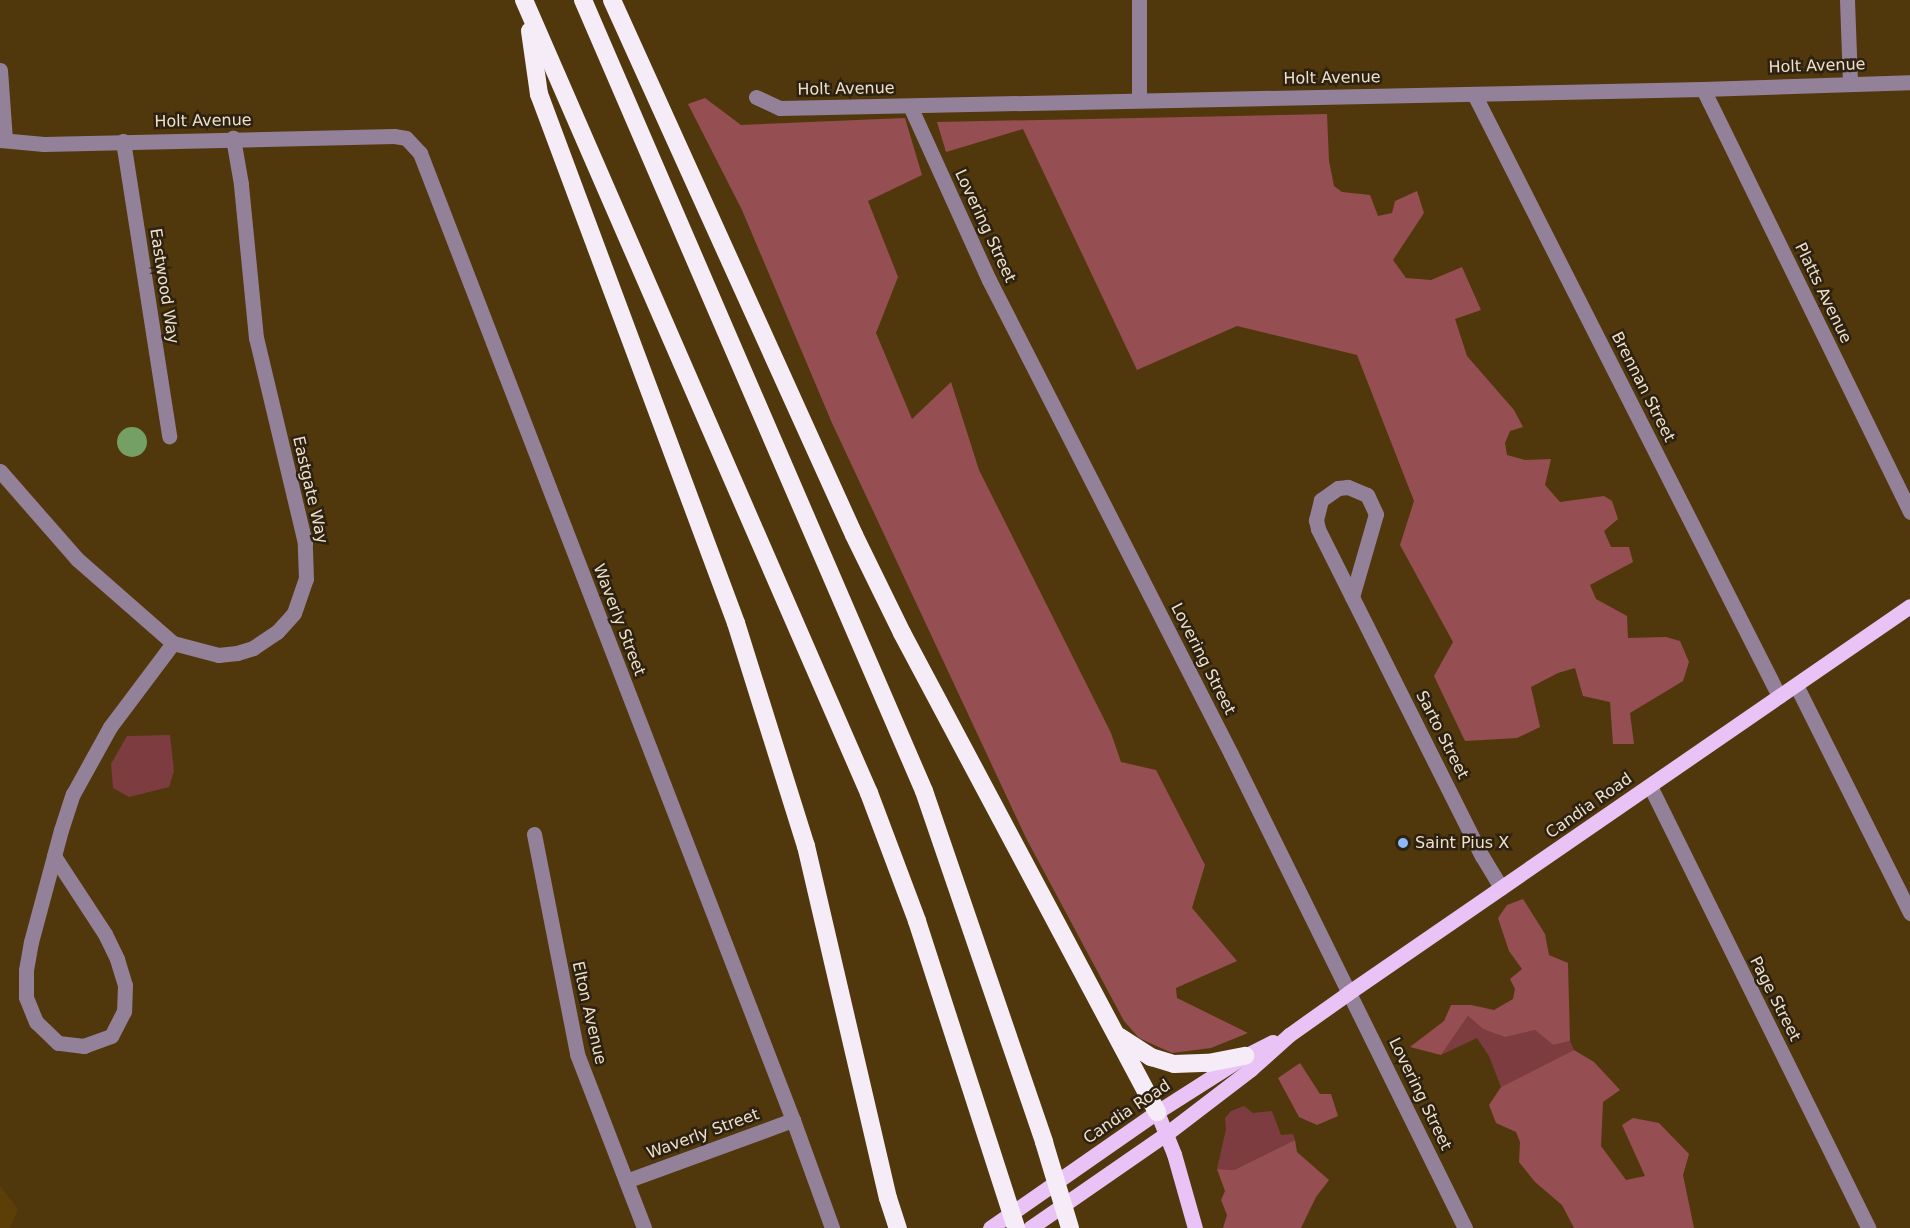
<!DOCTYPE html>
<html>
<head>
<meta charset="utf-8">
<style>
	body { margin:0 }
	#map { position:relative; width:1910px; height:1228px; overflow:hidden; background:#51380c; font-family:"DejaVu Sans",sans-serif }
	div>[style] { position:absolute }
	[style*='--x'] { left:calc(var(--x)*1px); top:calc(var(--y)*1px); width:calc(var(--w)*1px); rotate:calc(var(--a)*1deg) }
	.built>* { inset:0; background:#5c3f07 }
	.green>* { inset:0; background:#7c3c40 }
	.forest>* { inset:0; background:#954e52 }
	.water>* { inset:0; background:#749f65 }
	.round { border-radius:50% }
	.minor>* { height:15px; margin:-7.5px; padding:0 7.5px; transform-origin:7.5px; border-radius:7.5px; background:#93819a }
	.major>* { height:15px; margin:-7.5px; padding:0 7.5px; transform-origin:7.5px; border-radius:7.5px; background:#e9c2f6 }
	.highway>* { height:18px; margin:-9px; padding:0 9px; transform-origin:9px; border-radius:9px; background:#f5ecf8 }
	.dots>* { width:16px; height:16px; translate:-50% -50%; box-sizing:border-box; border:3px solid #2d2211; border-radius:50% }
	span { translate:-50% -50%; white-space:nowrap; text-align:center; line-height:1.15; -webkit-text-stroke:5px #2d2211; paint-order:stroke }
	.street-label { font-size:16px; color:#efe0ca }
	.poi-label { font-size:16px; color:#efe0ca }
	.left { translate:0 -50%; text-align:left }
</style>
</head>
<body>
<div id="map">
	<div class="built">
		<i style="clip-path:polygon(0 1186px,18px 1209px,10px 1228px,0 1228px)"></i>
	</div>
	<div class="green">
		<i style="clip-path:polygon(170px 735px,174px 771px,169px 787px,129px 797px,113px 788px,111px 764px,127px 736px)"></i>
		<i style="clip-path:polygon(1468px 1016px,1483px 1029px,1535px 1030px,1553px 1045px,1570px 1041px,1574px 1050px,1501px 1087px,1489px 1056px,1477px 1038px,1441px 1055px)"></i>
		<i style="clip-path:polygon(1244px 1106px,1253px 1113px,1272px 1111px,1281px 1135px,1293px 1134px,1295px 1140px,1234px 1170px,1217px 1169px,1226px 1129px,1225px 1118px,1231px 1111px)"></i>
	</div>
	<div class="forest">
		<i style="clip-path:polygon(705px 98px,741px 125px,905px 118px,922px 175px,868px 201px,898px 277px,876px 333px,912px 419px,951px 382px,979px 470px,1111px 733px,1121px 762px,1156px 770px,1205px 865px,1192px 908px,1237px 961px,1176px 988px,1177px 998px,1248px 1033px,1211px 1048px,1172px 1053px,1139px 1038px,1124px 1021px,1026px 838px,832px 423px,742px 210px,688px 104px)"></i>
		<i style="clip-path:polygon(1327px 114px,1329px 161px,1334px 186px,1342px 192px,1370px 195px,1378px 216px,1392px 213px,1395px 201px,1417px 191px,1424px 213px,1393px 260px,1406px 278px,1431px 280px,1462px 267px,1481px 310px,1455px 319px,1467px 356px,1514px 410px,1523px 427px,1510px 431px,1505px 443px,1507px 455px,1525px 460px,1551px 459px,1545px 485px,1560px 502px,1604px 496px,1612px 501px,1618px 519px,1604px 531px,1611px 547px,1629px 547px,1633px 562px,1590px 585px,1596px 599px,1627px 616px,1628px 638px,1666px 637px,1680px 641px,1689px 662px,1683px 681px,1630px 713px,1634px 744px,1613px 744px,1610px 702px,1583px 696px,1575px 668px,1558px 673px,1531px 687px,1540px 727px,1517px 738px,1465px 741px,1434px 676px,1453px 642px,1400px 545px,1414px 501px,1357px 355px,1237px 326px,1137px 370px,1023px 129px,946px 152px,937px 122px)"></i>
		<i style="clip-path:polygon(1523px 899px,1545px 934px,1549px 955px,1568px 963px,1570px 1041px,1553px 1045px,1535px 1030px,1505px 1037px,1483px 1029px,1468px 1016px,1441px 1055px,1410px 1047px,1444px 1021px,1451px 1005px,1471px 1005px,1494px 1010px,1513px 999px,1515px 989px,1510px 979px,1522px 969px,1509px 951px,1498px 918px,1507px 905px)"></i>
		<i style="clip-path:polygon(1574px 1050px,1594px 1062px,1620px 1090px,1603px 1102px,1601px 1146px,1626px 1180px,1645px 1176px,1622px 1125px,1633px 1118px,1659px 1123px,1689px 1154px,1683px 1175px,1694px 1228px,1574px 1228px,1562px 1205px,1535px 1182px,1519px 1162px,1520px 1142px,1516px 1132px,1496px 1123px,1489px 1105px,1501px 1087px)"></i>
		<i style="clip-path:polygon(1300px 1063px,1320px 1094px,1331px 1094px,1338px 1116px,1317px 1125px,1299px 1117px,1278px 1078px)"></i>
		<i style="clip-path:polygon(1295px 1140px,1297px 1152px,1329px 1180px,1316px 1197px,1301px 1228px,1223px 1228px,1227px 1215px,1221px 1200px,1225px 1191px,1217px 1169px,1234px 1170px)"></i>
	</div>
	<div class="water">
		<i class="round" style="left:117px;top:427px;width:30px;height:30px"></i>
	</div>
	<div class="minor">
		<i style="--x:1847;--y:0;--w:83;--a:87.9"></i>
		<i style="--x:0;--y:70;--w:70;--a:85.9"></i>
		<i style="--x:1703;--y:89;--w:471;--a:63.9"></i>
		<i style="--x:1474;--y:94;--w:675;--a:63.13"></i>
		<i style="--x:756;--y:97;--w:26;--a:25"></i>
		<i style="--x:780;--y:108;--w:923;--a:-1.18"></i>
		<i style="--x:1703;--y:89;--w:207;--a:-1.9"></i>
		<i style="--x:1139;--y:100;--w:100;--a:-90"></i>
		<i style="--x:910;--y:106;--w:191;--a:65.6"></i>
		<i style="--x:989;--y:280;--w:532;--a:62.95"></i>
		<i style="--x:1231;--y:754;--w:529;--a:63.73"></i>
		<i style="--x:0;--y:140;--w:44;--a:5.2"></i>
		<i style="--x:44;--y:144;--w:350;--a:-1.3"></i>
		<i style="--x:394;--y:136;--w:12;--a:9"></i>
		<i style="--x:406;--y:138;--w:21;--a:47"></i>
		<i style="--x:420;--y:153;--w:1036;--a:68.91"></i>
		<i style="--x:793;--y:1120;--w:115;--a:70.1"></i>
		<i style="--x:123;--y:141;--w:299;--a:81.1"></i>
		<i style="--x:0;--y:471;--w:117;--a:48.8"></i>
		<i style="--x:77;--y:559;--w:128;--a:41.2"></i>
		<i style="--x:173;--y:643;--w:47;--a:14.9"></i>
		<i style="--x:218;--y:655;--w:19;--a:-6"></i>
		<i style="--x:237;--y:653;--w:17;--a:-17"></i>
		<i style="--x:253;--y:648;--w:29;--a:-34"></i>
		<i style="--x:277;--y:632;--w:25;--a:-48"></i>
		<i style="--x:294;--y:613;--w:36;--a:-71"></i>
		<i style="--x:306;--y:579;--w:36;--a:-92"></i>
		<i style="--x:305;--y:543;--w:211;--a:-103.4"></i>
		<i style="--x:256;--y:338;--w:155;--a:-95.6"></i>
		<i style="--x:241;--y:184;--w:47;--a:-99.9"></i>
		<i style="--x:1352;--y:597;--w:86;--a:-73.9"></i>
		<i style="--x:1376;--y:514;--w:21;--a:-115"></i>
		<i style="--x:1367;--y:495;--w:21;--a:-157"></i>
		<i style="--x:1348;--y:487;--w:10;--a:174"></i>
		<i style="--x:1338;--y:488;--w:21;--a:145"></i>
		<i style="--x:1321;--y:500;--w:21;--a:104"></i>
		<i style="--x:1316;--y:520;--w:9;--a:77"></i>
		<i style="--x:1318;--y:529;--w:366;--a:63.4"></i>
		<i style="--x:1482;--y:856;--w:37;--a:59"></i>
		<i style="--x:1796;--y:685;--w:255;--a:63.4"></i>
		<i style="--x:1650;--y:786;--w:493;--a:63.7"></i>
		<i style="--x:534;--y:834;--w:224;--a:78.9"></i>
		<i style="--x:577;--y:1054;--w:186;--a:68.9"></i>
		<i style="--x:54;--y:856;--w:93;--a:56.8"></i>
		<i style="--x:105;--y:934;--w:28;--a:64"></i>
		<i style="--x:117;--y:959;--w:27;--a:73"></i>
		<i style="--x:125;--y:985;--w:26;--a:92"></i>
		<i style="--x:124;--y:1011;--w:28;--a:117"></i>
		<i style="--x:111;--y:1036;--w:29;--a:160"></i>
		<i style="--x:84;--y:1046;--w:26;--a:-173"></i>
		<i style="--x:58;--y:1043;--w:30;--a:-136"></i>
		<i style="--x:36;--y:1022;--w:27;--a:-112"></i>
		<i style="--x:26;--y:997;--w:27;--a:-90"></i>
		<i style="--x:26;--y:970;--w:28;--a:-80"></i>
		<i style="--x:31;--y:942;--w:89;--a:-75"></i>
		<i style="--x:54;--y:856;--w:27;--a:-75"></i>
		<i style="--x:61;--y:830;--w:38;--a:-72"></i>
		<i style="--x:73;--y:794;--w:77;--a:-61.1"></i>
		<i style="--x:110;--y:727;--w:105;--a:-53.1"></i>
		<i style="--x:626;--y:1181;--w:178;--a:-20.1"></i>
	</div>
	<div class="major">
		<i style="--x:1157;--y:1112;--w:45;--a:68"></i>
		<i style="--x:1174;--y:1154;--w:77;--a:74.2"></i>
		<i style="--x:990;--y:1228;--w:203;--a:-34.8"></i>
		<i style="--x:1157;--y:1112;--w:104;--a:-32.5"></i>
		<i style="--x:1245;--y:1056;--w:31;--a:-27"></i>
		<i style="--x:1030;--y:1228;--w:165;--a:-34.7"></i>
		<i style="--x:1166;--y:1134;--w:107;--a:-37.4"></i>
		<i style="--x:1251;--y:1069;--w:51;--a:-41.8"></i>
		<i style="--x:1289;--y:1035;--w:72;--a:-35.4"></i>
		<i style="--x:1348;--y:993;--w:682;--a:-34.55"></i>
	</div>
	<div class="highway">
		<i style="--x:524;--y:0;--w:865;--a:66.49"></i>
		<i style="--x:869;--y:793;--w:137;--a:69.4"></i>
		<i style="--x:917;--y:921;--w:323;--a:72.1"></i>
		<i style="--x:583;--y:0;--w:861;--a:66.68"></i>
		<i style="--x:924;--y:791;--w:371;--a:71.1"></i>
		<i style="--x:1044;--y:1142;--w:90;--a:73.2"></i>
		<i style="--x:612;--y:0;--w:587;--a:65.66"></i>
		<i style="--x:854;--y:535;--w:109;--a:63.9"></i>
		<i style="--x:902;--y:633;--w:543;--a:61.97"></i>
		<i style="--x:530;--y:31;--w:64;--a:81.9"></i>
		<i style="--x:539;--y:94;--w:564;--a:69.57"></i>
		<i style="--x:736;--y:623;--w:234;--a:72.6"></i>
		<i style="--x:806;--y:846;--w:361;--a:76.9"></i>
		<i style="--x:888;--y:1198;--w:32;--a:72"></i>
		<i style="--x:1120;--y:1037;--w:37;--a:33"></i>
		<i style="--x:1151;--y:1057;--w:24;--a:17"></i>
		<i style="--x:1174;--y:1064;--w:34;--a:-2"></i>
		<i style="--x:1208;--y:1063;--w:38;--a:-11"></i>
	</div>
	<div class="dots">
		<i style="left:1403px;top:843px;background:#8bb9fc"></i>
	</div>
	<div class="street-label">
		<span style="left:1817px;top:66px;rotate:-2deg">Holt Avenue</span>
		<span style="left:1332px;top:78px;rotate:-1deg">Holt Avenue</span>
		<span style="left:846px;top:89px;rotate:-1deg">Holt Avenue</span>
		<span style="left:203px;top:121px;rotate:-1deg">Holt Avenue</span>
		<span style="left:985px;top:226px;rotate:65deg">Lovering Street</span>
		<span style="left:164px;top:286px;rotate:81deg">Eastwood Way</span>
		<span style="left:1823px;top:293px;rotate:64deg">Platts Avenue</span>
		<span style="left:1643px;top:387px;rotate:63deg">Brennan Street</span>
		<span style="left:310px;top:490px;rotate:77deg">Eastgate Way</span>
		<span style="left:619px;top:620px;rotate:69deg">Waverly Street</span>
		<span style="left:1203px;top:659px;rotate:63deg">Lovering Street</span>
		<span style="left:1442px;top:735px;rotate:63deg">Sarto Street</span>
		<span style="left:1589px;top:806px;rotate:-35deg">Candia Road</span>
		<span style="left:1775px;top:999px;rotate:63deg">Page Street</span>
		<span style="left:589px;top:1013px;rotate:77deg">Elton Avenue</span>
		<span style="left:1420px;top:1094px;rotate:64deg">Lovering Street</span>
		<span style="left:1127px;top:1112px;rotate:-34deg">Candia Road</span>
		<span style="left:703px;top:1134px;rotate:-20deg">Waverly Street</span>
	</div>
	<div class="poi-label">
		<span class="left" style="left:1415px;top:843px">Saint Pius X</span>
	</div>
</div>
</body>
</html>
